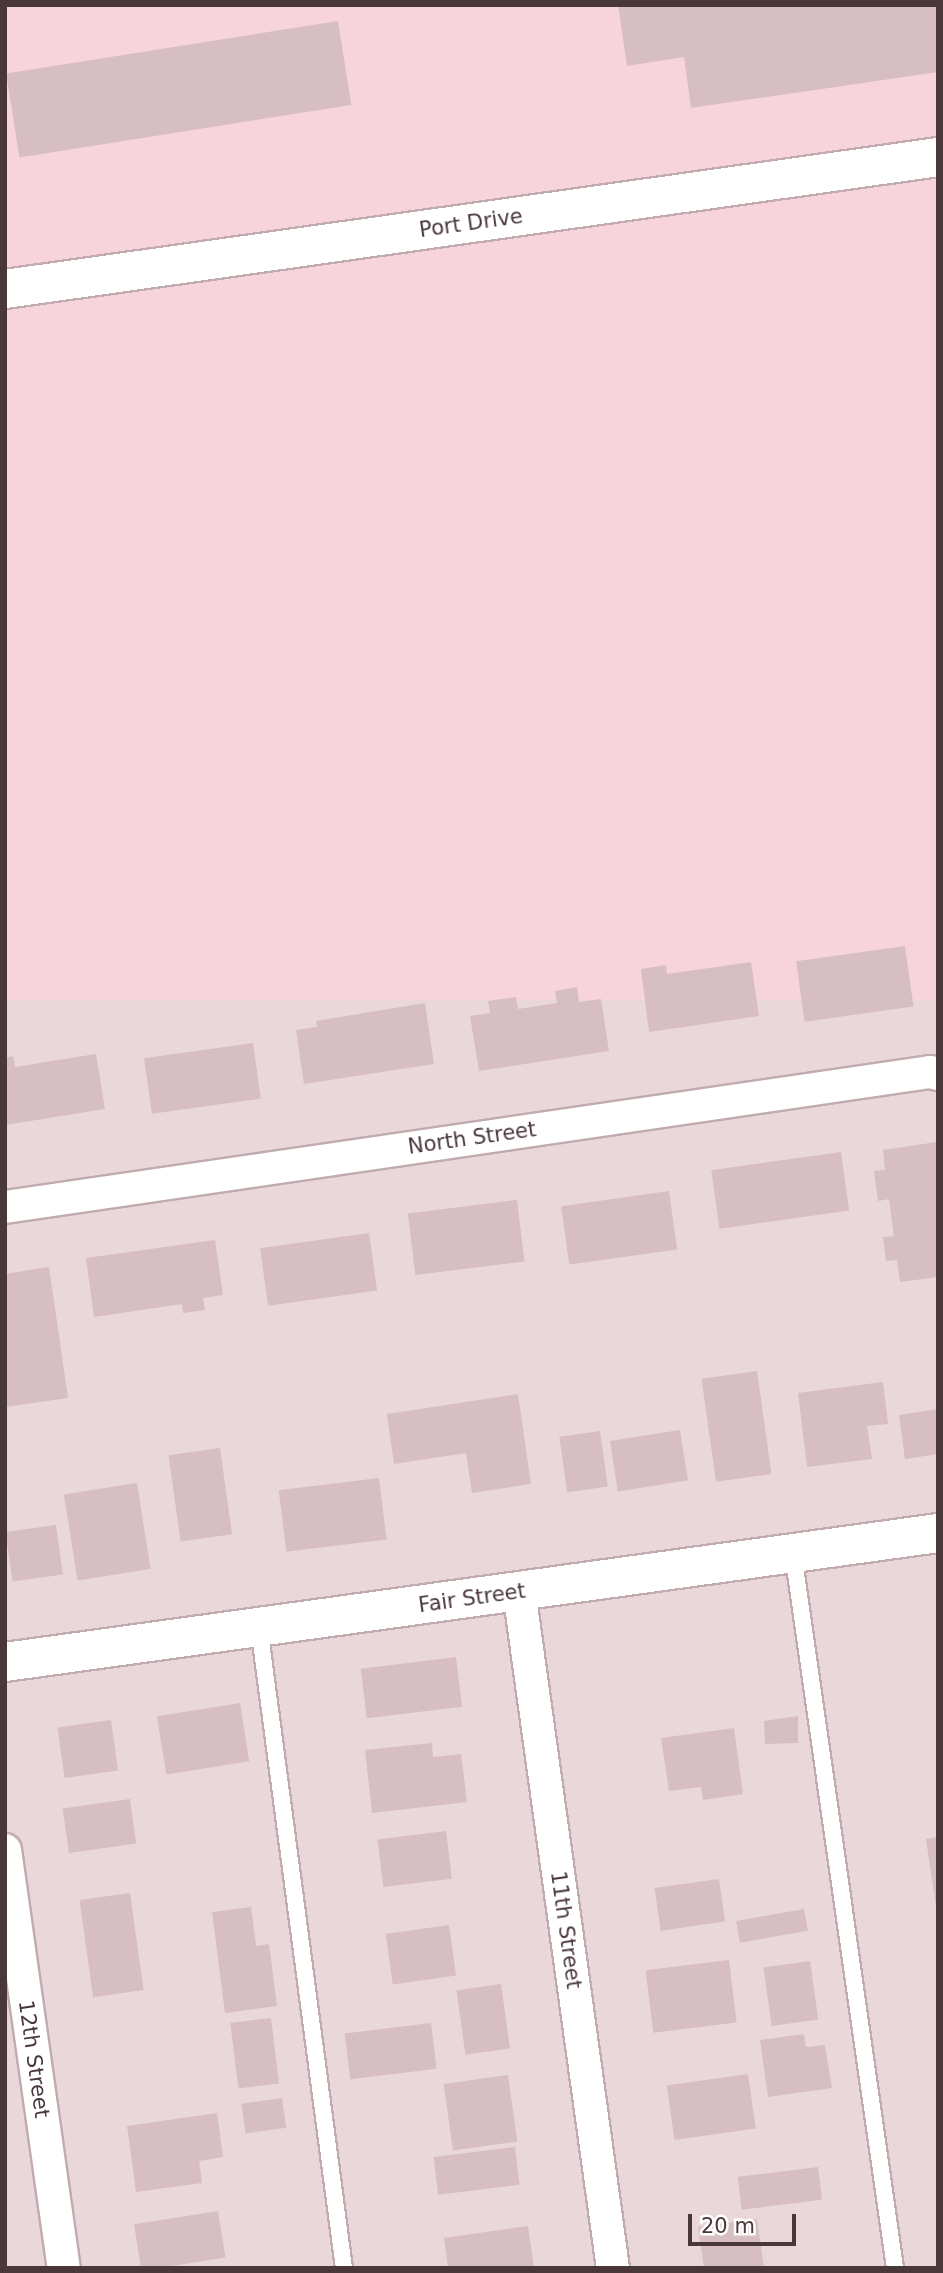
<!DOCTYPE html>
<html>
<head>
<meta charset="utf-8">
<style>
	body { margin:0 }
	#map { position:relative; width:943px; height:2273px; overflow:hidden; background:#f5e9ea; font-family:"DejaVu Sans",sans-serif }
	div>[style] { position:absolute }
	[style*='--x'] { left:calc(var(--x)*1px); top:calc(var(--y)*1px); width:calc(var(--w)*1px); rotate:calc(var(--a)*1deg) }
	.residential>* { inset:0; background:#e9d7d9; transform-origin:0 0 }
	.commercial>* { inset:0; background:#f7d4db; transform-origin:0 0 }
	.building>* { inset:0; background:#d7bec2; transform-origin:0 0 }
	.roads { filter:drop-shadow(2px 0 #c1abae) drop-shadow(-2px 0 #c1abae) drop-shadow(0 2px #c1abae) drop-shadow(0 -2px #c1abae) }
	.service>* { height:16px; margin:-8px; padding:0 8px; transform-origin:8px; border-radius:8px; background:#fff }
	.minor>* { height:32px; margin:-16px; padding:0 16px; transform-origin:16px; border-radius:16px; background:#fff }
	.tertiary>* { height:38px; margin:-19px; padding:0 19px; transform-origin:19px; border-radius:19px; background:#fff }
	span { translate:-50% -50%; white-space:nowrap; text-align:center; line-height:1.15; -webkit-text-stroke:7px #fff; paint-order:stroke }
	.street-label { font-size:21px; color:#49373a }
	.frame { position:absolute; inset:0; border:7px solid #49373a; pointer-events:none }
	.scale { position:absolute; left:688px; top:2214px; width:108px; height:32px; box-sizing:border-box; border:4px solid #49373a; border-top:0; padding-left:9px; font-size:21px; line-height:24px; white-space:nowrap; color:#49373a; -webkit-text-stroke:5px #fff; paint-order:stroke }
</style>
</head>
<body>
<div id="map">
	<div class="residential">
		<i style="left:938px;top:865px;width:1403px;height:943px;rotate:90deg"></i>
	</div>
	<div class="commercial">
		<i style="left:5px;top:5px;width:933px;height:995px"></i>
	</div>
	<div class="building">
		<i style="clip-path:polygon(618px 5px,938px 5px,938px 72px,691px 108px,684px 57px,627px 66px)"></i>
		<i style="left:338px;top:21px;width:85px;height:336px;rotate:81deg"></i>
		<i style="left:905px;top:946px;width:61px;height:110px;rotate:82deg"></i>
		<i style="clip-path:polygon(751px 962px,759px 1016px,649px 1032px,641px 969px,666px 965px,667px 974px)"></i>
		<i style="clip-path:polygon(577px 987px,579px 1002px,601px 999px,609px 1051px,479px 1071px,470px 1016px,490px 1013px,488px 1001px,516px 997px,518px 1009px,557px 1003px,555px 991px)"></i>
		<i style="clip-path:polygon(425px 1003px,434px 1064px,304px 1084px,296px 1030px,317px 1027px,316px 1021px)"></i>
		<i style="left:253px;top:1043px;width:56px;height:110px;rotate:82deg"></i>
		<i style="clip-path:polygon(96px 1054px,105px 1109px,5px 1125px,5px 1058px,13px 1056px,15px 1067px)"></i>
		<i style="clip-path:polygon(937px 1142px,938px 1277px,900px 1282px,897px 1260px,886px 1261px,883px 1237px,894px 1236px,889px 1199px,878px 1201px,874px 1171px,885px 1170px,883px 1150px)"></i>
		<i style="left:841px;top:1152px;width:59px;height:131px;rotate:82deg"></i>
		<i style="left:669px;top:1191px;width:59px;height:109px;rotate:82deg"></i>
		<i style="left:517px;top:1200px;width:62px;height:110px;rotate:83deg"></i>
		<i style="left:369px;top:1233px;width:58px;height:110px;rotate:82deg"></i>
		<i style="clip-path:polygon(215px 1240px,223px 1295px,203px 1298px,205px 1310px,183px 1313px,182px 1304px,94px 1317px,86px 1258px)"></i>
		<i style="clip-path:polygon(49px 1267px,68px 1398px,5px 1407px,5px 1274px)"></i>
		<i style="left:757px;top:1371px;width:104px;height:56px;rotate:82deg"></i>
		<i style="clip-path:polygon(883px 1382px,888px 1424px,867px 1426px,872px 1459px,807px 1467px,798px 1393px)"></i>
		<i style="clip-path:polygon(518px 1394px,531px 1484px,472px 1493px,466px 1453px,394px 1464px,387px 1414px)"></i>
		<i style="clip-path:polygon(938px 1409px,938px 1454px,905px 1459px,899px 1415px)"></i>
		<i style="left:680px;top:1430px;width:51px;height:71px;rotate:81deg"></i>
		<i style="left:600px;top:1431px;width:56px;height:41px;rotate:82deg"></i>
		<i style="left:220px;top:1448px;width:87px;height:52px;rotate:82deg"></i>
		<i style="left:379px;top:1478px;width:62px;height:101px;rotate:83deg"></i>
		<i style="left:137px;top:1483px;width:87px;height:74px;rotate:81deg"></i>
		<i style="left:56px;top:1525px;width:50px;height:51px;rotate:82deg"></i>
		<i style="left:456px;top:1657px;width:50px;height:96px;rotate:83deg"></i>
		<i style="left:240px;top:1703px;width:59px;height:84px;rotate:81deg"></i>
		<i style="clip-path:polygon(798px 1716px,798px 1743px,765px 1744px,764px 1721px)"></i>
		<i style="left:111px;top:1720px;width:51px;height:54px;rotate:82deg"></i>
		<i style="clip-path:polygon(734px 1728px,743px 1794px,703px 1800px,701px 1787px,669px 1791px,661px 1738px)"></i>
		<i style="clip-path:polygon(432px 1743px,433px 1757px,461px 1754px,467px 1802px,372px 1813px,365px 1750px)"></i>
		<i style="left:130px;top:1799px;width:45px;height:68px;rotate:82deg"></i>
		<i style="left:446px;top:1831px;width:48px;height:69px;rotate:83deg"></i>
		<i style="clip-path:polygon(938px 1837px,938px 1907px,936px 1907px,926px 1839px)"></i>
		<i style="left:719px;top:1879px;width:43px;height:65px;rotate:82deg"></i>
		<i style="left:130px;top:1893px;width:98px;height:51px;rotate:82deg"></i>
		<i style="clip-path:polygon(251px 1907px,256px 1946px,269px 1944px,277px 2006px,225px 2013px,212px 1912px)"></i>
		<i style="left:804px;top:1909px;width:22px;height:69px;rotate:80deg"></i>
		<i style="left:449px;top:1925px;width:51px;height:64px;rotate:82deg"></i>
		<i style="left:729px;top:1960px;width:63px;height:84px;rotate:83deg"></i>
		<i style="left:810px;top:1961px;width:59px;height:47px;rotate:82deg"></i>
		<i style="left:501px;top:1984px;width:65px;height:45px;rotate:82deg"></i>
		<i style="left:271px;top:2018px;width:66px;height:41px;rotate:83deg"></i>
		<i style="left:431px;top:2023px;width:46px;height:87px;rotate:83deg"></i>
		<i style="clip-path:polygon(804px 2034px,806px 2047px,825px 2045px,832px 2088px,768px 2097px,760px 2040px)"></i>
		<i style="left:748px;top:2074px;width:55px;height:82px;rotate:82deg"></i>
		<i style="left:508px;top:2075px;width:67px;height:65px;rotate:82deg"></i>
		<i style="left:282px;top:2098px;width:30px;height:41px;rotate:82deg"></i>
		<i style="clip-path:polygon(217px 2113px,223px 2157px,199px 2161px,202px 2183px,136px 2192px,127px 2126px)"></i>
		<i style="left:515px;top:2147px;width:38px;height:82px;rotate:83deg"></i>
		<i style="left:818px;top:2167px;width:33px;height:81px;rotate:83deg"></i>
		<i style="left:218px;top:2211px;width:47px;height:85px;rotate:81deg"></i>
		<i style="clip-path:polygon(757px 2219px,764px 2268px,704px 2268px,698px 2227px)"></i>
		<i style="clip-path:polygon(528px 2226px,534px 2268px,448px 2268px,444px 2238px)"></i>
	</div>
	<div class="roads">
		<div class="service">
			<i style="--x:793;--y:1553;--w:722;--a:81.88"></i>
			<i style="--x:259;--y:1627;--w:647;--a:82.45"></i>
		</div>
		<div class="minor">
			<i style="--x:5;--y:1207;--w:935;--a:-8.3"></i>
			<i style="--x:930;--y:1072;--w:8;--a:14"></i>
			<i style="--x:519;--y:1591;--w:683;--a:82.1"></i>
			<i style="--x:5;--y:1850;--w:422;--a:82"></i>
		</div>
		<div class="tertiary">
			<i style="--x:5;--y:289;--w:942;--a:-8.05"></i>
			<i style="--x:5;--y:1662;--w:942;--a:-7.87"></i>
		</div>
	</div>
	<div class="street-label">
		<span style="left:471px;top:223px;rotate:-8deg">Port Drive</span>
		<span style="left:472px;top:1138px;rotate:-8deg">North Street</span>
		<span style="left:472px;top:1598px;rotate:-8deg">Fair Street</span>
		<span style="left:566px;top:1930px;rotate:82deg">11th Street</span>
		<span style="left:34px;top:2059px;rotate:82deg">12th Street</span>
	</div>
	<div class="frame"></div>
	<div class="scale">20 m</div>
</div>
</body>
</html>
